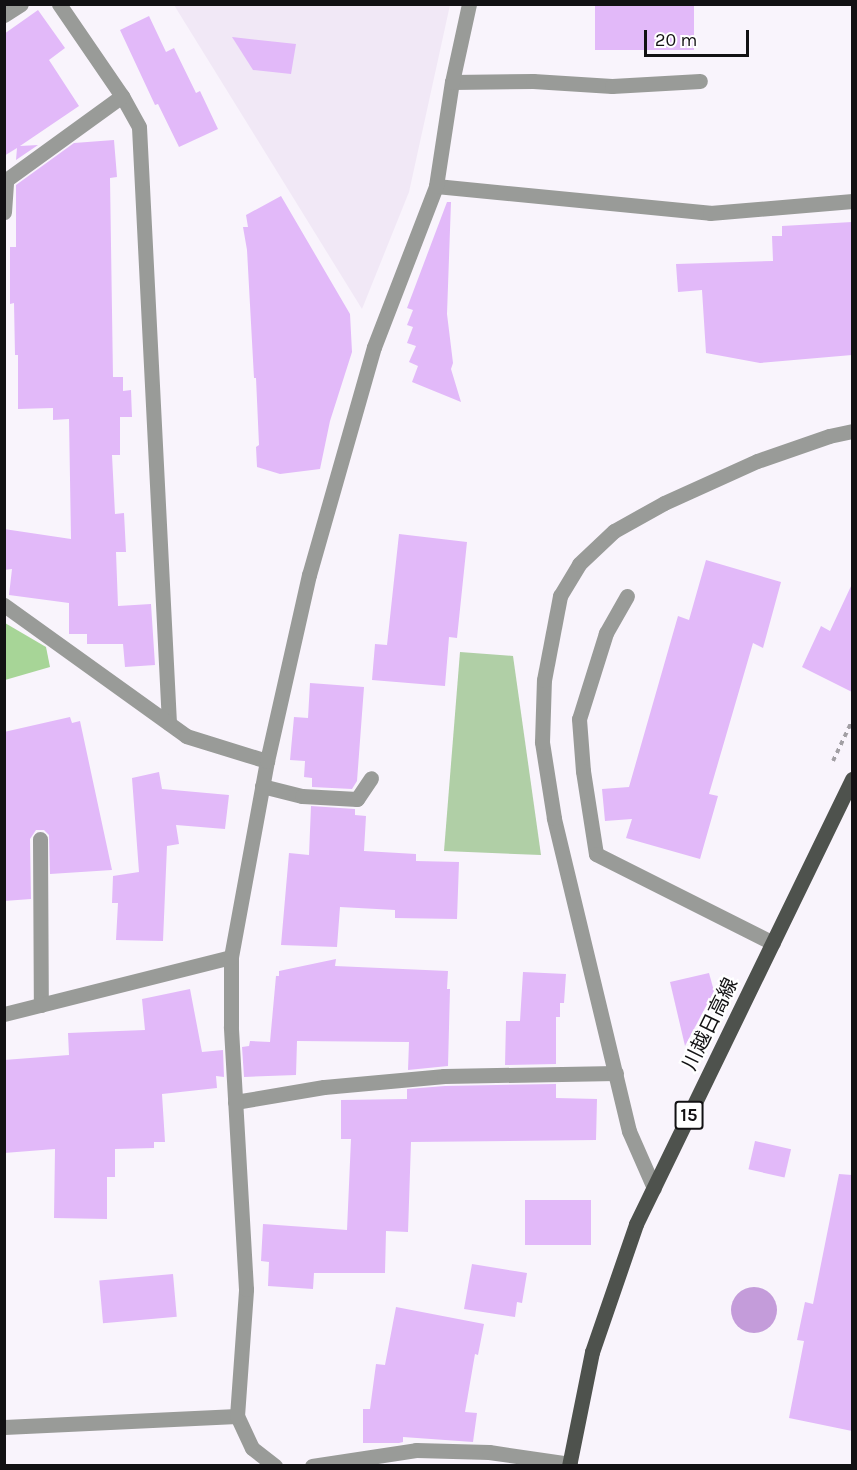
<!DOCTYPE html>
<html>
<head>
<meta charset="utf-8">
<style>
	body { margin:0 }
	#map { position:relative; width:857px; height:1470px; overflow:hidden; background:#f9f4fc; font-family:Karla,"Noto Sans JP",sans-serif }
	div>[style] { position:absolute }
	[style*='--x'] { left:calc(var(--x)*1px); top:calc(var(--y)*1px); width:calc(var(--w)*1px); rotate:calc(var(--a)*1deg) }
	.built>* { inset:0; background:#f1e8f6 }
	.green>* { inset:0; background:#b0cfa6 }
	.forest>* { inset:0; background:#a7d597 }
	.water>* { inset:0; background:#c49cda }
	.round { border-radius:50% }
	.building>* { inset:0; background:#e2b9f9; transform-origin:0 0 }
	.path>* { height:4px; margin-top:-2px; transform-origin:0; background:repeating-linear-gradient(90deg,#a29fa4 0 4.5px,transparent 0 9px) }
	.service>* { height:15px; margin:-7.5px; padding:0 7.5px; transform-origin:7.5px; border-radius:7.5px; background:#999b98 }
	.minor>* { height:15px; margin:-7.5px; padding:0 7.5px; transform-origin:7.5px; border-radius:7.5px; background:#999b98 }
	.primary>* { height:15px; margin:-7.5px; padding:0 7.5px; transform-origin:7.5px; border-radius:7.5px; background:#4e524d }
	span { translate:-50% -50%; white-space:nowrap; text-align:center; line-height:1.15; -webkit-text-stroke:4.5px #fff; paint-order:stroke }
	.shield-label span { padding:2px 4px; background:#fff; border:2px solid; border-radius:4px; -webkit-text-stroke-width:0 }
	.shield-label { font-size:18px; color:#121113; font-weight:700 }
	.street-label { font-size:20px; color:#121113 }
	.frame { position:absolute; inset:0; border:6px solid #121113; pointer-events:none }
	.scale { position:absolute; left:644px; top:30px; width:105px; height:27px; box-sizing:border-box; border:3px solid #121113; border-top:0; padding-left:8px; font-size:18px; line-height:21px; white-space:nowrap; color:#121113; -webkit-text-stroke:4px #fff; paint-order:stroke }
</style>
</head>
<body>
<div id="map">
	<div class="built">
		<i style="clip-path:polygon(174px 5px,450px 5px,409px 192px,362px 309px)"></i>
	</div>
	<div class="green">
		<i style="clip-path:polygon(460px 652px,513px 656px,541px 855px,444px 851px)"></i>
	</div>
	<div class="forest">
		<i style="clip-path:polygon(5px 623px,46px 647px,50px 667px,5px 680px)"></i>
	</div>
	<div class="water">
		<i class="round" style="left:731px;top:1287px;width:46px;height:46px"></i>
	</div>
	<div class="building">
		<i style="left:595px;top:4px;width:99px;height:46px"></i>
		<i style="clip-path:polygon(38px 10px,65px 48px,49px 60px,79px 106px,20px 146px,38px 145px,16px 160px,17px 148px,4px 156px,4px 34px)"></i>
		<i style="clip-path:polygon(149px 16px,166px 52px,174px 48px,196px 93px,200px 91px,218px 129px,179px 147px,158px 104px,155px 105px,120px 30px)"></i>
		<i style="clip-path:polygon(232px 37px,296px 44px,291px 74px,253px 70px)"></i>
		<i style="clip-path:polygon(114px 140px,117px 177px,110px 178px,113px 377px,123px 377px,123px 391px,131px 390px,132px 417px,120px 417px,120px 455px,112px 455px,115px 514px,124px 513px,126px 552px,116px 552px,118px 606px,151px 604px,155px 665px,125px 667px,123px 644px,87px 644px,87px 634px,69px 634px,69px 603px,9px 595px,12px 569px,4px 570px,4px 529px,71px 539px,69px 419px,53px 420px,53px 408px,18px 409px,18px 355px,15px 355px,14px 303px,10px 304px,10px 247px,16px 247px,16px 185px,74px 143px)"></i>
		<i style="clip-path:polygon(281px 196px,350px 314px,352px 352px,330px 421px,320px 469px,280px 474px,257px 467px,256px 447px,259px 445px,256px 378px,254px 378px,247px 250px,243px 227px,248px 227px,246px 215px)"></i>
		<i style="clip-path:polygon(447px 202px,451px 202px,447px 314px,453px 363px,451px 369px,461px 402px,412px 382px,418px 366px,409px 362px,416px 346px,407px 343px,413px 327px,407px 325px,413px 310px,407px 308px)"></i>
		<i style="clip-path:polygon(852px 222px,852px 355px,760px 363px,706px 353px,702px 290px,678px 292px,676px 264px,773px 261px,772px 236px,782px 236px,782px 226px)"></i>
		<i style="clip-path:polygon(399px 534px,467px 542px,457px 638px,449px 637px,445px 686px,372px 680px,375px 644px,387px 645px)"></i>
		<i style="clip-path:polygon(706px 560px,781px 582px,763px 648px,753px 643px,709px 794px,718px 796px,700px 859px,626px 838px,632px 819px,605px 821px,602px 789px,629px 787px,678px 616px,689px 620px)"></i>
		<i style="clip-path:polygon(852px 584px,852px 692px,802px 667px,821px 626px,830px 631px)"></i>
		<i style="clip-path:polygon(310px 683px,364px 687px,357px 781px,352px 789px,312px 787px,312px 778px,304px 777px,305px 761px,290px 760px,294px 717px,308px 718px)"></i>
		<i style="clip-path:polygon(70px 717px,72px 723px,80px 721px,112px 870px,50px 874px,49px 835px,44px 830px,36px 830px,30px 839px,31px 899px,4px 901px,4px 732px)"></i>
		<i style="clip-path:polygon(159px 772px,162px 789px,229px 795px,225px 829px,176px 825px,179px 844px,167px 846px,163px 941px,116px 940px,118px 903px,112px 903px,113px 876px,139px 872px,132px 778px)"></i>
		<i style="clip-path:polygon(311px 806px,355px 809px,355px 815px,366px 816px,364px 851px,416px 854px,416px 861px,459px 862px,457px 919px,395px 918px,395px 910px,340px 907px,337px 947px,281px 945px,289px 853px,309px 855px)"></i>
		<i style="clip-path:polygon(336px 959px,335px 966px,448px 971px,447px 989px,450px 989px,448px 1066px,408px 1070px,409px 1042px,297px 1041px,296px 1075px,244px 1077px,242px 1047px,249px 1046px,250px 1041px,270px 1042px,276px 976px,279px 976px,279px 971px)"></i>
		<i style="clip-path:polygon(523px 972px,566px 974px,564px 1003px,560px 1003px,560px 1017px,556px 1017px,556px 1064px,505px 1065px,506px 1021px,520px 1021px)"></i>
		<i style="clip-path:polygon(709px 973px,714px 991px,685px 1046px,670px 982px)"></i>
		<i style="clip-path:polygon(190px 989px,202px 1052px,223px 1050px,224px 1077px,216px 1076px,217px 1088px,162px 1094px,165px 1142px,154px 1142px,154px 1148px,115px 1149px,115px 1177px,107px 1177px,107px 1219px,54px 1218px,55px 1149px,4px 1153px,4px 1060px,69px 1055px,68px 1033px,145px 1030px,142px 999px)"></i>
		<i style="clip-path:polygon(556px 1084px,556px 1098px,597px 1099px,596px 1140px,411px 1142px,408px 1232px,386px 1231px,385px 1273px,314px 1273px,313px 1289px,268px 1286px,269px 1262px,261px 1261px,263px 1224px,347px 1230px,351px 1139px,341px 1139px,341px 1100px,407px 1099px,407px 1089px,445px 1086px)"></i>
		<i style="left:755px;top:1141px;width:37px;height:29px;rotate:13deg"></i>
		<i style="clip-path:polygon(839px 1174px,852px 1175px,852px 1431px,789px 1418px,804px 1341px,797px 1340px,805px 1302px,813px 1304px)"></i>
		<i style="left:525px;top:1200px;width:66px;height:45px"></i>
		<i style="clip-path:polygon(472px 1264px,527px 1273px,522px 1303px,517px 1302px,515px 1317px,464px 1309px)"></i>
		<i style="left:173px;top:1274px;width:43px;height:74px;rotate:85deg"></i>
		<i style="clip-path:polygon(396px 1307px,484px 1324px,478px 1355px,475px 1354px,465px 1412px,477px 1413px,473px 1442px,403px 1437px,403px 1442px,399px 1443px,363px 1443px,363px 1409px,370px 1409px,376px 1364px,385px 1365px)"></i>
	</div>
	<div class="path">
		<i style="--x:833;--y:761;--w:44;--a:-64.6"></i>
	</div>
	<div class="service">
		<i style="--x:452;--y:82;--w:81;--a:-0.7"></i>
		<i style="--x:533;--y:81;--w:79;--a:3.6"></i>
		<i style="--x:612;--y:86;--w:88;--a:-3.3"></i>
		<i style="--x:436;--y:186;--w:275;--a:5.6"></i>
		<i style="--x:710;--y:213;--w:143;--a:-4.8"></i>
		<i style="--x:627;--y:596;--w:43;--a:119.6"></i>
		<i style="--x:606;--y:633;--w:90;--a:107.4"></i>
		<i style="--x:579;--y:719;--w:52;--a:85.6"></i>
		<i style="--x:583;--y:771;--w:84;--a:81.1"></i>
		<i style="--x:596;--y:854;--w:198;--a:26.7"></i>
		<i style="--x:262;--y:786;--w:41;--a:14"></i>
		<i style="--x:302;--y:796;--w:55;--a:3.1"></i>
		<i style="--x:357;--y:799;--w:25;--a:-56"></i>
		<i style="--x:40;--y:839;--w:166;--a:89.7"></i>
		<i style="--x:312;--y:1466;--w:105;--a:-8.7"></i>
		<i style="--x:416;--y:1450;--w:73;--a:1.6"></i>
		<i style="--x:489;--y:1452;--w:82;--a:8.4"></i>
	</div>
	<div class="minor">
		<i style="--x:59;--y:4;--w:112;--a:55.6"></i>
		<i style="--x:122;--y:96;--w:35;--a:61"></i>
		<i style="--x:139;--y:127;--w:597;--a:87.12"></i>
		<i style="--x:4;--y:15;--w:20;--a:-33"></i>
		<i style="--x:4;--y:212;--w:32;--a:-86"></i>
		<i style="--x:6;--y:180;--w:143;--a:-35.9"></i>
		<i style="--x:4;--y:605;--w:224;--a:35.7"></i>
		<i style="--x:186;--y:736;--w:85;--a:17.2"></i>
		<i style="--x:4;--y:1014;--w:234;--a:-14.1"></i>
		<i style="--x:235;--y:1102;--w:90;--a:-9.6"></i>
		<i style="--x:324;--y:1087;--w:121;--a:-5.2"></i>
		<i style="--x:444;--y:1076;--w:172;--a:-1"></i>
		<i style="--x:654;--y:1188;--w:62;--a:-113.7"></i>
		<i style="--x:629;--y:1131;--w:322;--a:-103.5"></i>
		<i style="--x:554;--y:818;--w:77;--a:-99"></i>
		<i style="--x:542;--y:742;--w:62;--a:-88.2"></i>
		<i style="--x:544;--y:680;--w:86;--a:-79.2"></i>
		<i style="--x:560;--y:596;--w:37;--a:-59"></i>
		<i style="--x:579;--y:564;--w:48;--a:-43.3"></i>
		<i style="--x:614;--y:531;--w:57;--a:-29.2"></i>
		<i style="--x:664;--y:503;--w:102;--a:-24.3"></i>
		<i style="--x:757;--y:461;--w:76;--a:-19.1"></i>
		<i style="--x:829;--y:436;--w:24;--a:-12"></i>
		<i style="--x:4;--y:1427;--w:233;--a:-2.7"></i>
		<i style="--x:275;--y:1466;--w:29;--a:-142"></i>
		<i style="--x:252;--y:1448;--w:35;--a:-115"></i>
		<i style="--x:237;--y:1416;--w:127;--a:-85.9"></i>
		<i style="--x:246;--y:1289;--w:263;--a:-93.3"></i>
		<i style="--x:231;--y:1026;--w:69;--a:-90"></i>
		<i style="--x:231;--y:957;--w:199;--a:-79.6"></i>
		<i style="--x:267;--y:761;--w:191;--a:-77.3"></i>
		<i style="--x:309;--y:575;--w:237;--a:-74.1"></i>
		<i style="--x:374;--y:347;--w:173;--a:-68.9"></i>
		<i style="--x:436;--y:186;--w:105;--a:-81.3"></i>
		<i style="--x:452;--y:82;--w:80;--a:-77.7"></i>
	</div>
	<div class="primary">
		<i style="--x:569;--y:1466;--w:116;--a:-78.6"></i>
		<i style="--x:592;--y:1352;--w:135;--a:-71"></i>
		<i style="--x:636;--y:1224;--w:495;--a:-64.1"></i>
	</div>
	<div class="shield-label">
		<span style="left:689px;top:1115px">15</span>
	</div>
	<div class="street-label">
		<span style="left:710px;top:1024px;rotate:-64deg">川越日高線</span>
	</div>
	<div class="frame"></div>
	<div class="scale">20 m</div>
</div>
</body>
</html>
